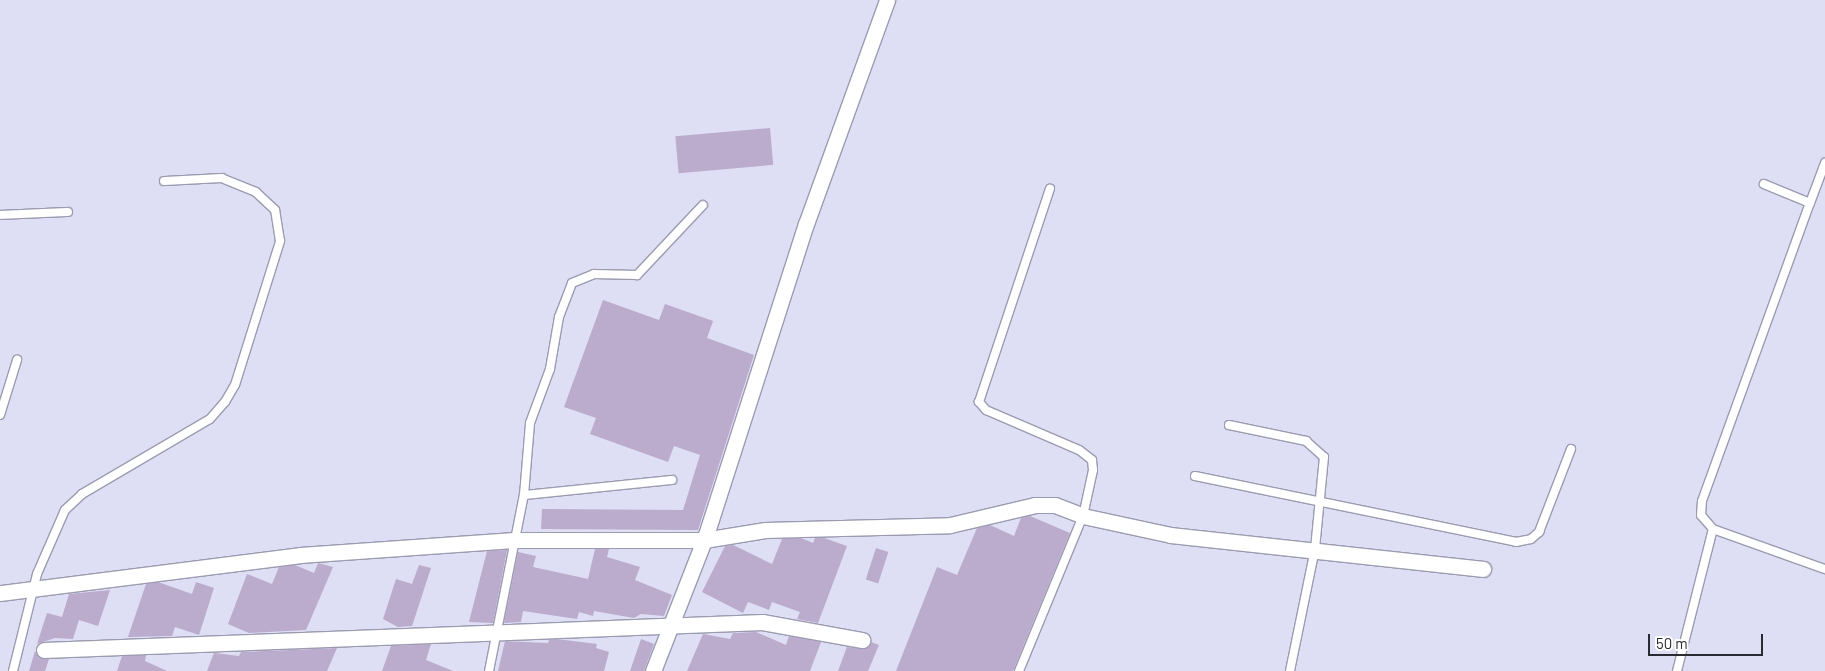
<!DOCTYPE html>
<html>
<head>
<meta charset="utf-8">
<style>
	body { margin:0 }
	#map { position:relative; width:1825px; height:671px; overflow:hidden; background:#dedef5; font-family:Barlow,sans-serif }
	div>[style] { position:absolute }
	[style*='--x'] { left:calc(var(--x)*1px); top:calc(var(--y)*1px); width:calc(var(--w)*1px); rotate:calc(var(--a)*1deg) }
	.building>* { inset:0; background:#bbabcc; transform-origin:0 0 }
	.roads { filter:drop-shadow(1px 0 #9b9bb0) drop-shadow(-1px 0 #9b9bb0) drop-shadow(0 1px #9b9bb0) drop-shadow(0 -1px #9b9bb0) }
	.lane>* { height:8px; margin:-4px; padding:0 4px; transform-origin:4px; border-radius:4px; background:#fff }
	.street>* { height:15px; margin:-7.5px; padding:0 7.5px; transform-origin:7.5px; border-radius:7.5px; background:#fff }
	span { translate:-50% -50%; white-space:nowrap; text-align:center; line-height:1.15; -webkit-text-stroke:4px #fff; paint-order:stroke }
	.scale { position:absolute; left:1648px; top:634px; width:115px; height:22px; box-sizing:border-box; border:2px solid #2a2a33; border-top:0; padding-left:6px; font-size:15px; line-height:18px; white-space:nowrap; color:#2a2a33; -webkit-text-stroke:4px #fff; paint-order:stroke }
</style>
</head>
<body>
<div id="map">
	<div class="building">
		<i style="left:770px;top:128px;width:37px;height:95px;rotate:85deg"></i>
		<i style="clip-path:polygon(603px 300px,659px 320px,665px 304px,713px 321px,707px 338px,754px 355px,698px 530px,541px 529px,542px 509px,683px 510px,700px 455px,674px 446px,668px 462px,590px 434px,596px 418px,564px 407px)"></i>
		<i style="clip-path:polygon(1030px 516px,1070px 533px,1013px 671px,896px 671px,937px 567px,957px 575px,977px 528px,990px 525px,1014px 536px,1021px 518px)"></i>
		<i style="clip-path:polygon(801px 538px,813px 543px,815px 538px,824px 538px,847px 546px,818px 623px,797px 619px,800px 612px,772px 602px,769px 610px,748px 602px,743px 613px,702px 592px,725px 546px,733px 545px,772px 564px,782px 539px)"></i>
		<i style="left:876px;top:548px;width:13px;height:33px;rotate:18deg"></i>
		<i style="clip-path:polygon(595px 549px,609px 549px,607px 557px,640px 567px,635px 580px,672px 595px,664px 616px,641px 614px,634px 618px,594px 611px,593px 616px,579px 612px,577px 619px,523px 611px,521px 622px,504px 623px,518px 552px,536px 556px,533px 567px,588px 579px)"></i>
		<i style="clip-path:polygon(507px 550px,493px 623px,469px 622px,487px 551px)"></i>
		<i style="clip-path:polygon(318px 563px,333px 567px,306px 630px,249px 633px,228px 624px,247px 574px,272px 584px,279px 567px,295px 565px,314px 573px)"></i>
		<i style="clip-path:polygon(419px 565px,431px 568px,412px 626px,398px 627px,383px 619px,396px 579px,412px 584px)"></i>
		<i style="clip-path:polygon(158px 582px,192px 594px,196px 582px,214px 588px,199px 635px,175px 627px,172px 636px,128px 637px,146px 584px)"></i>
		<i style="clip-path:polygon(110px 590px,98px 626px,79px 620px,73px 639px,55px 638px,37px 644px,47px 613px,62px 617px,69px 594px)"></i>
		<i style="clip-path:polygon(756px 632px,786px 645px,789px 636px,821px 642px,810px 671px,687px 671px,703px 634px,730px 639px,733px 633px)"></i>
		<i style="clip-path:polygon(557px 639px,597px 644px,596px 648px,609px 652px,604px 671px,498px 671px,505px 641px,548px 643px,549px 640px)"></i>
		<i style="clip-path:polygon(641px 639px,654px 644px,644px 671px,630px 671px)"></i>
		<i style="clip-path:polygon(871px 642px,879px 645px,868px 671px,838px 671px,847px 647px,864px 649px)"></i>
		<i style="clip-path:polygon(431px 644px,426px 660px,453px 671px,382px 671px,391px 646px)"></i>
		<i style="clip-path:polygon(337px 648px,327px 671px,207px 671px,214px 653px,239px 656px,241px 652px)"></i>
		<i style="clip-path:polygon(35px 651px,39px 658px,49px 659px,45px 671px,29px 671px)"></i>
		<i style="clip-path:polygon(146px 655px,145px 661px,167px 671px,117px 671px,122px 656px)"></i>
	</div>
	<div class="roads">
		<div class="lane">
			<i style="--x:1810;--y:203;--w:43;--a:-69.4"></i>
			<i style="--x:0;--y:215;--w:68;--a:-2.5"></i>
			<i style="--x:0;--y:415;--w:58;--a:-72.8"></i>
			<i style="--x:1229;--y:425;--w:79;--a:11.7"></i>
			<i style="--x:1306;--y:441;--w:24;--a:42"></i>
			<i style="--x:1324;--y:457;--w:92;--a:95.6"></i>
			<i style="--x:1315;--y:549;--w:125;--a:101.6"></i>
			<i style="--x:1195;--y:476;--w:328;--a:11.6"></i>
			<i style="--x:1516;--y:542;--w:15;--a:-11"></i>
			<i style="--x:1531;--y:539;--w:11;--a:-41"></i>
			<i style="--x:1539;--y:532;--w:89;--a:-68.9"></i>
			<i style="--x:524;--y:495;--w:72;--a:-85.2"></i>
			<i style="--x:530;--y:423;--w:58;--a:-69.7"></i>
			<i style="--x:550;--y:369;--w:53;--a:-80.2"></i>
			<i style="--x:559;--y:317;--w:36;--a:-69"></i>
			<i style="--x:572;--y:283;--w:24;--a:-22"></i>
			<i style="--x:594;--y:274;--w:43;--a:1.3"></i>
			<i style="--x:637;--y:275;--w:96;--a:-46.7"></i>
			<i style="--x:1713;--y:529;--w:18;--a:-131"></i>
			<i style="--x:1701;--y:515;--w:14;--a:-86"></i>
			<i style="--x:1702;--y:501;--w:317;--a:-70.1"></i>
			<i style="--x:1810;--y:203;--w:50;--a:-157.6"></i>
			<i style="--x:13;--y:671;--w:100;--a:-76.1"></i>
			<i style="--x:37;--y:574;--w:70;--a:-66.4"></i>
			<i style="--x:65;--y:510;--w:23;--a:-43"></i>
			<i style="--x:82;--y:494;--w:148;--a:-30.4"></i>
			<i style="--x:210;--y:419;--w:23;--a:-49"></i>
			<i style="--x:225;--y:402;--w:20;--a:-60"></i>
			<i style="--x:235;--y:385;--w:151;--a:-72.6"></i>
			<i style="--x:280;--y:241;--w:31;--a:-99"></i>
			<i style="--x:275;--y:210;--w:26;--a:-137"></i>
			<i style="--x:256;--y:192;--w:37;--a:-158"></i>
			<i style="--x:222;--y:178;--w:58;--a:177"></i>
			<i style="--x:489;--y:671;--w:179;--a:-78.8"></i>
			<i style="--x:524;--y:495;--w:149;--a:-5.8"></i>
			<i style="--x:1019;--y:671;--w:168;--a:-67.6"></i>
			<i style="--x:1083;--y:516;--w:47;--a:-77.7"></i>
			<i style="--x:1093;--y:470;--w:10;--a:-96"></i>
			<i style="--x:1092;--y:460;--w:16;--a:-142"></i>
			<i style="--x:1079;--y:450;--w:101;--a:-156.7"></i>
			<i style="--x:986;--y:410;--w:11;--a:-131"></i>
			<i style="--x:979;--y:402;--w:225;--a:-71.6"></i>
			<i style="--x:1677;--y:671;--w:146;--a:-75.8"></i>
			<i style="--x:1713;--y:529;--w:119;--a:19.7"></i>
		</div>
		<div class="street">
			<i style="--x:0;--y:593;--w:302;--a:-7.2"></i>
			<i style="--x:300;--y:555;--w:218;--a:-4"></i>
			<i style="--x:517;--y:540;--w:187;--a:0"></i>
			<i style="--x:704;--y:540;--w:62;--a:-9.3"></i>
			<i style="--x:765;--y:530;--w:185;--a:-1.5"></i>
			<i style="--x:950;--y:525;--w:87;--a:-13.2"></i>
			<i style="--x:1035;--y:505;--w:20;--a:0"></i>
			<i style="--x:1055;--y:505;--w:30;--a:21"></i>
			<i style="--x:1083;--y:516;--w:90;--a:12.2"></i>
			<i style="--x:1171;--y:535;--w:314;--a:6.2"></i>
			<i style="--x:44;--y:650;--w:719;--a:-2.23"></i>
			<i style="--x:762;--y:622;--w:102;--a:10.2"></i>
			<i style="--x:653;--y:671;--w:146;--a:-68.7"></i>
			<i style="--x:706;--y:535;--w:327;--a:-72.2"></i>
			<i style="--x:806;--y:224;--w:238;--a:-70.1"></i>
		</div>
	</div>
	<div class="scale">50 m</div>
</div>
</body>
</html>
